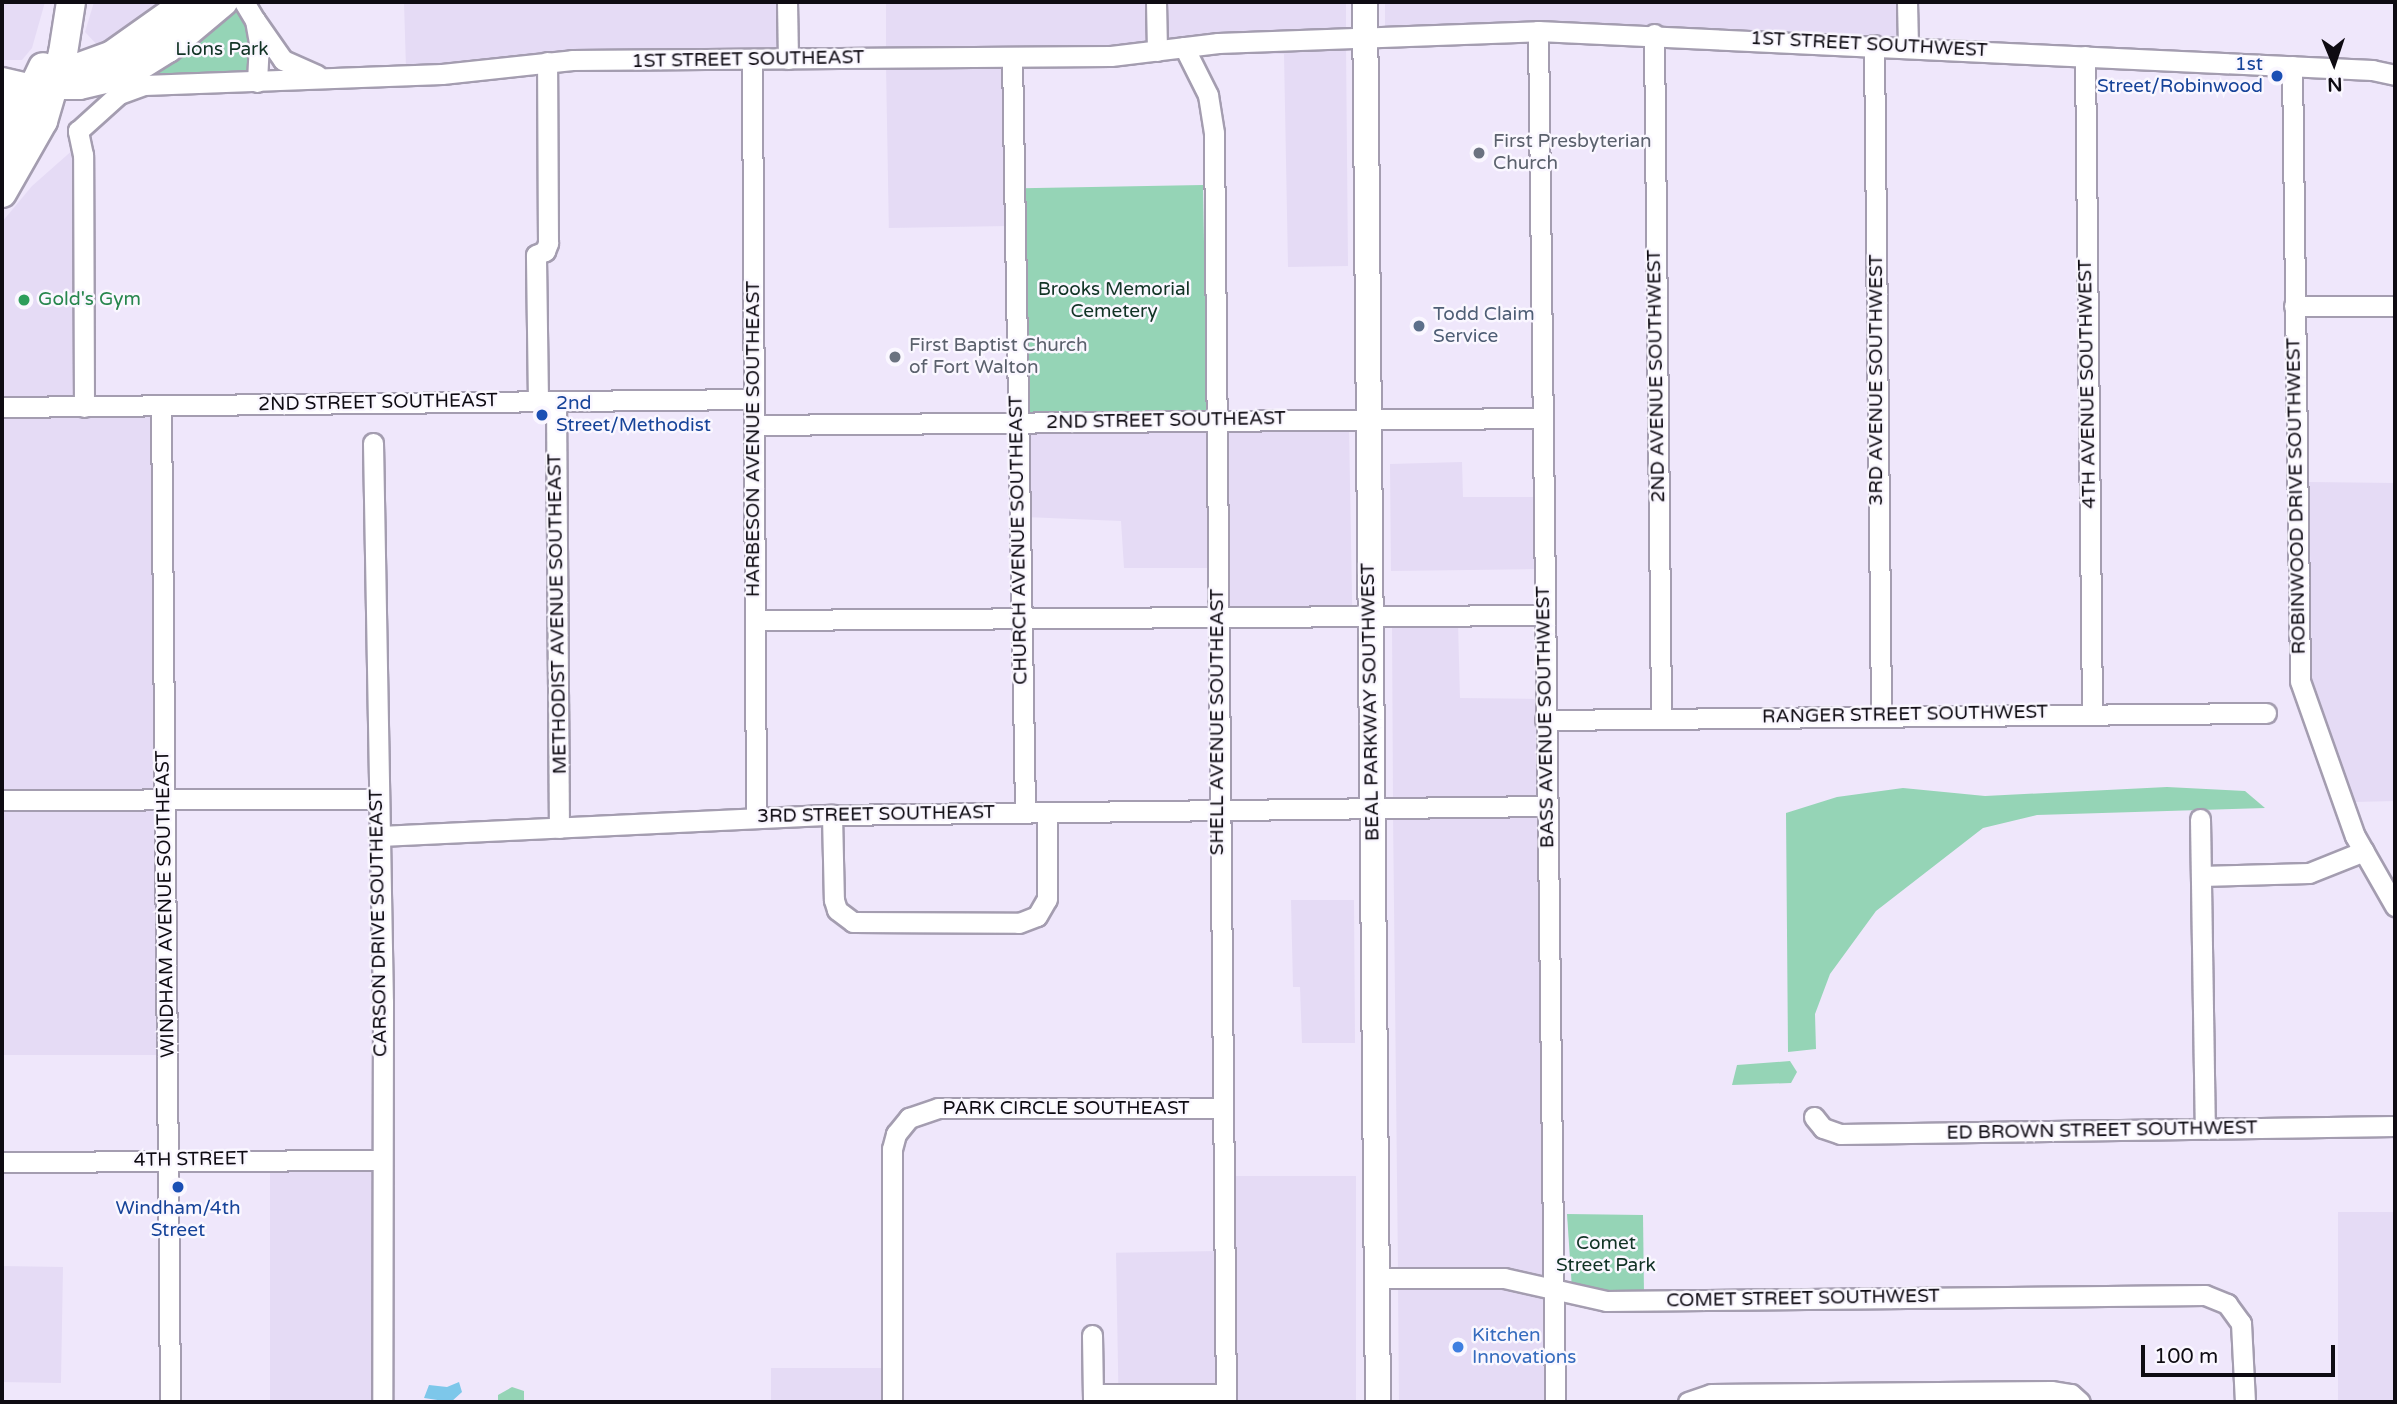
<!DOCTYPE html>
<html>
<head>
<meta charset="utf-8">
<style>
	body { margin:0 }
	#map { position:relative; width:2397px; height:1404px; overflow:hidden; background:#efe7fb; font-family:"Varela Round",sans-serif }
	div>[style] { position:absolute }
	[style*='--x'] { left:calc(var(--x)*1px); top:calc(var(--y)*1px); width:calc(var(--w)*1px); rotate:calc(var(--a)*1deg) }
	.built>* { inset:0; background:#e5dbf5; transform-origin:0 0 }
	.green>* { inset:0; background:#95d4b6; transform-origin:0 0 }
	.water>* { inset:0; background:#7dc7ea }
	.roads { filter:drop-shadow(2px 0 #a49db0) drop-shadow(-2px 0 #a49db0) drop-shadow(0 2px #a49db0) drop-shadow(0 -2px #a49db0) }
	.minor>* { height:19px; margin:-9.5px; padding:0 9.5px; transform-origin:9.5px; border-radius:9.5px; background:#fff }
	.major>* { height:24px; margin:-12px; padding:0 12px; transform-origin:12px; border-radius:12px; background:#fff }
	.highway>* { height:28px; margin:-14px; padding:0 14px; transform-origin:14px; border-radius:14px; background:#fff }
	.dots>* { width:19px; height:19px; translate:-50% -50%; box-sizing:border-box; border:4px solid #faf7ff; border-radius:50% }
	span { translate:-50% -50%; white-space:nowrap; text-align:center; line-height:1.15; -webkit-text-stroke:5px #faf7ff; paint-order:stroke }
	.street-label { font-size:19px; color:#0e0b12 }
	.park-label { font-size:19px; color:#113325 }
	.transit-label { font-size:19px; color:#164399 }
	.right { translate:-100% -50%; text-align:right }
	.left { translate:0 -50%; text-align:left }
	.worship-label { font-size:19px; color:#5b616d }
	.leisure-label { font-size:19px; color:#27864d }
	.service-label { font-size:19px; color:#4e5e75 }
	.shop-label { font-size:19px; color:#366cbe }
	.frame { position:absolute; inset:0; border:4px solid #0e0b12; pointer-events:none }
	.north { position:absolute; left:2299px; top:28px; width:70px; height:70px; -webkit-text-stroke:5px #faf7ff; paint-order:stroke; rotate:178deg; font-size:19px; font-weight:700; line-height:28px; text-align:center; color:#0e0b12 }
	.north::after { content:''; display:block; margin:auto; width:24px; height:32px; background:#0e0b12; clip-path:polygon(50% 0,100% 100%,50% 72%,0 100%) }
	.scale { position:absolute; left:2141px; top:1345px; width:194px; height:32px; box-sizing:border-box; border:4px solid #0e0b12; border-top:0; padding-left:9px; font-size:21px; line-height:24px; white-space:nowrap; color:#0e0b12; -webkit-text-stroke:5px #faf7ff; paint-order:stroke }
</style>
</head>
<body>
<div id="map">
	<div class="built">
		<i style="clip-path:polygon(2px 2px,45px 2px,32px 48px,22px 60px,2px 60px)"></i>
		<i style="clip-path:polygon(94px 2px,171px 2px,100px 48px,85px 32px)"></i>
		<i style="clip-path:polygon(404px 2px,780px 2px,781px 52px,406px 68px)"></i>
		<i style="clip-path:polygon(886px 2px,1150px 2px,1151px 44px,1110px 49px,886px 51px)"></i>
		<i style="clip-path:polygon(1163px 2px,1346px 2px,1346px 30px,1186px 37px,1164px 42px)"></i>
		<i style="clip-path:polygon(1385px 2px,1901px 2px,1901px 39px,1545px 24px,1385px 29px)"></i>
		<i style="clip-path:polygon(1346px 45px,1348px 266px,1288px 267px,1284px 54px,1196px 54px)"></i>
		<i style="left:1006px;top:64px;width:162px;height:120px;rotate:89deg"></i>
		<i style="clip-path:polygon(75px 148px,77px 399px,2px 400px,2px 222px,32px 186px)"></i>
		<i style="left:155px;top:413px;width:379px;height:153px;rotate:90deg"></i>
		<i style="left:1349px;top:426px;width:181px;height:126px;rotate:89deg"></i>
		<i style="clip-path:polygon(1210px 428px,1211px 568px,1124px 568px,1121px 521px,1025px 517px,1024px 431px)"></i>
		<i style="clip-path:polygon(1462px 462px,1463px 497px,1536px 497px,1537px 569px,1391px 571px,1390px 464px)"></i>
		<i style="clip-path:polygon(2309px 482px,2395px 483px,2395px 801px,2355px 802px,2312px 678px)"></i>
		<i style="clip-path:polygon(1392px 622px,1458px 622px,1460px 698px,1538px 699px,1539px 799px,1393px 799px)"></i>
		<i style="left:159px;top:807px;width:248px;height:157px;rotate:90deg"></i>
		<i style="clip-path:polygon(1393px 814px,1539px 814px,1547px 1278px,1504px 1271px,1398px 1270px)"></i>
		<i style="clip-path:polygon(1291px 900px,1354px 900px,1355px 1043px,1302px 1043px,1300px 987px,1293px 987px)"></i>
		<i style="left:270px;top:1167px;width:104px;height:235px"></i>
		<i style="left:1356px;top:1176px;width:226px;height:127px;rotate:90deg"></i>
		<i style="left:2338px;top:1212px;width:57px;height:190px"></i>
		<i style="left:1217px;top:1251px;width:135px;height:101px;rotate:89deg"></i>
		<i style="left:2px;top:1266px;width:61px;height:116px;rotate:1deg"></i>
		<i style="clip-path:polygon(1398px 1285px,1504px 1286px,1548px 1294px,1548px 1402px,1399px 1402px)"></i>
		<i style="left:886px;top:1368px;width:34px;height:115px;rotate:90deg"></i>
	</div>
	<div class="green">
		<i style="clip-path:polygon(229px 7px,241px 11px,251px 27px,250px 77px,147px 80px,148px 68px)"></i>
		<i style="left:1203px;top:185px;width:228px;height:181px;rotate:89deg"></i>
		<i style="clip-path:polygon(2167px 787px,2245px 791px,2265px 808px,2037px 815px,1983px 828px,1876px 911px,1830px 974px,1815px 1014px,1816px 1049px,1788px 1052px,1786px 813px,1837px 797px,1903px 788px,1985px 796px)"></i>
		<i style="clip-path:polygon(1790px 1061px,1797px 1072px,1791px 1083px,1732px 1085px,1737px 1065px)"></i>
		<i style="clip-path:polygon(1567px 1214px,1643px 1215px,1644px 1295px,1572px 1289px)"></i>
		<i style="clip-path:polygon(512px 1387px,524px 1391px,524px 1402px,498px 1401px,498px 1395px)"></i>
	</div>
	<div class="water">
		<i style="clip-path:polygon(459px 1382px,462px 1392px,451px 1402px,424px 1398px,429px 1385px,447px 1387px)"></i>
	</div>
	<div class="roads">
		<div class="minor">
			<i style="--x:244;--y:2;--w:21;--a:59"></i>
			<i style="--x:255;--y:20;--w:22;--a:80"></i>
			<i style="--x:259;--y:42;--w:40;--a:92.9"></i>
			<i style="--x:787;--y:2;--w:57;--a:89"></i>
			<i style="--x:1156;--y:2;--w:49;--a:88.8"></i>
			<i style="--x:1907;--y:2;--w:45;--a:88.7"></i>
			<i style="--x:255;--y:20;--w:49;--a:55"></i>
			<i style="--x:283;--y:60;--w:37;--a:24"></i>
			<i style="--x:1538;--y:31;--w:1371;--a:89.29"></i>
			<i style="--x:1654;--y:34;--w:684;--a:89.41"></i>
			<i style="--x:1874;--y:45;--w:670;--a:89.4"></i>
			<i style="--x:1184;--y:47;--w:54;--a:63.4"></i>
			<i style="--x:1208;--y:95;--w:38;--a:81"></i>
			<i style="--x:1214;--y:133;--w:1269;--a:89.46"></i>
			<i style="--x:2085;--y:56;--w:657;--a:89.39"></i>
			<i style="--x:1012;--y:57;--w:755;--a:89.01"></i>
			<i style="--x:752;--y:60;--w:758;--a:89.7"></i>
			<i style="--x:2292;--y:66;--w:615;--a:89.25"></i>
			<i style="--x:2300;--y:681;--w:164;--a:70.5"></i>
			<i style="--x:2355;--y:836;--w:81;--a:60.3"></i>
			<i style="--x:2;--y:77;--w:37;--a:13"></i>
			<i style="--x:2294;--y:306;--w:101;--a:0"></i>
			<i style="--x:538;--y:401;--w:146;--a:-90.8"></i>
			<i style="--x:536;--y:255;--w:10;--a:-24"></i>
			<i style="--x:545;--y:251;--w:9;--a:-69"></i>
			<i style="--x:548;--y:243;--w:181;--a:-90.3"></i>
			<i style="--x:556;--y:401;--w:427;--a:89.6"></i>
			<i style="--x:161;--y:406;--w:996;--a:89.48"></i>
			<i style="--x:2;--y:407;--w:752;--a:-0.61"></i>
			<i style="--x:84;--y:407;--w:252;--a:-90.2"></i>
			<i style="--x:83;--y:155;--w:25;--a:-102"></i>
			<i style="--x:78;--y:131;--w:55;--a:-42.1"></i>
			<i style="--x:119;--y:94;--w:27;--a:-20"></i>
			<i style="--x:144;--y:85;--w:298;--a:-2.1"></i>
			<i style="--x:442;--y:74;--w:131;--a:-6.1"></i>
			<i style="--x:572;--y:60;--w:539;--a:-0.43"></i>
			<i style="--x:1111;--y:56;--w:108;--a:-6.9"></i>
			<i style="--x:1218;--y:43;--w:320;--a:-2.1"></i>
			<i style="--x:1538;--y:31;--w:835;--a:2.68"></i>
			<i style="--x:2372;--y:70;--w:24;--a:12"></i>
			<i style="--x:754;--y:425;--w:788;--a:-0.51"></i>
			<i style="--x:373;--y:443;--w:559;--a:88.98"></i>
			<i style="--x:383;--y:1002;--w:400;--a:90.1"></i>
			<i style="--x:755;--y:620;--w:789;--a:-0.36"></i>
			<i style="--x:1545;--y:720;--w:721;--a:-0.56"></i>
			<i style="--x:2;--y:800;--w:376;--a:-0.2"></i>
			<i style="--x:832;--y:815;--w:85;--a:88.7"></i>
			<i style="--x:834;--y:900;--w:10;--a:73"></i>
			<i style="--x:837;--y:910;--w:20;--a:37"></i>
			<i style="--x:853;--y:922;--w:166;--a:0.3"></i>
			<i style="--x:1019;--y:923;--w:19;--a:-21"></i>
			<i style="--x:1037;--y:916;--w:20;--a:-60"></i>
			<i style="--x:1047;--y:899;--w:87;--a:-90"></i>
			<i style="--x:2200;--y:819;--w:310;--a:89.1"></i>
			<i style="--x:379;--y:836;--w:453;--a:-2.7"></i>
			<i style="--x:832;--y:815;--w:713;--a:-0.72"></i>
			<i style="--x:2201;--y:876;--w:108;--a:-1.6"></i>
			<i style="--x:2309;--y:873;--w:59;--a:-21.8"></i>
			<i style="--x:1814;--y:1117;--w:14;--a:51"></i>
			<i style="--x:1823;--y:1128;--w:18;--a:19"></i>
			<i style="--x:1840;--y:1134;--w:555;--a:-0.83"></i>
			<i style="--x:2;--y:1162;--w:379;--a:-0.3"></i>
			<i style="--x:1377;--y:1278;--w:127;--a:0"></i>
			<i style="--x:1504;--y:1278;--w:105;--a:12.7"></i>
			<i style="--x:1606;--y:1301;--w:599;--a:-0.57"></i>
			<i style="--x:2205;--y:1295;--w:24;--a:22"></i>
			<i style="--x:2227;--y:1304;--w:24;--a:54"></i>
			<i style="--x:2241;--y:1323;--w:79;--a:87.1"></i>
			<i style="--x:1092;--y:1335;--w:67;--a:89.1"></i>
			<i style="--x:1093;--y:1394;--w:133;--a:0"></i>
			<i style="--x:892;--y:1402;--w:253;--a:-90"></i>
			<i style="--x:892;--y:1149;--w:16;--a:-75"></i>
			<i style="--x:896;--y:1134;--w:21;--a:-51"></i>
			<i style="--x:909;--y:1118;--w:31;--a:-19"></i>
			<i style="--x:938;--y:1108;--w:283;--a:0"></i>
			<i style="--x:1688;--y:1402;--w:24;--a:-19"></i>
			<i style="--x:1711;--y:1394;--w:340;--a:-0.5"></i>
			<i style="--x:2051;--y:1391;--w:20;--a:9"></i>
			<i style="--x:2071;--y:1394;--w:12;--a:42"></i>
		</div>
		<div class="major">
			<i style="--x:1365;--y:2;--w:1400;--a:89.47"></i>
		</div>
		<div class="highway">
			<i style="--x:55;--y:68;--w:25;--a:-2"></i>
			<i style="--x:80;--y:67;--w:33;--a:-20"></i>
			<i style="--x:111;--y:56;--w:93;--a:-35.4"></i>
			<i style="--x:38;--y:85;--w:41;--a:0"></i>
			<i style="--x:79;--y:85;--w:48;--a:-13.2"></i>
			<i style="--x:126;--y:74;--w:49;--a:-31.8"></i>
			<i style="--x:168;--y:48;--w:72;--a:-39.9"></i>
			<i style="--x:2;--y:89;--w:15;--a:48"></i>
			<i style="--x:12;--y:100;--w:26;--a:77"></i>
			<i style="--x:2;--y:153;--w:95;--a:-64.5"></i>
			<i style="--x:2;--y:193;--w:83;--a:-60.3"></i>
			<i style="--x:43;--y:121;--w:71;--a:-73.6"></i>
			<i style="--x:63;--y:53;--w:52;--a:-81.1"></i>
		</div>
	</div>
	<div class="dots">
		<i style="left:2277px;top:76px;background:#1a4fb4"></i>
		<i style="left:1479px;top:153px;background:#6b7280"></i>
		<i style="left:24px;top:300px;background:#2e9e5b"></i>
		<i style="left:1419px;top:326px;background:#5c6f8a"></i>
		<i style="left:895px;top:357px;background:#6b7280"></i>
		<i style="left:542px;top:415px;background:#1a4fb4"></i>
		<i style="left:178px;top:1187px;background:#1a4fb4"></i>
		<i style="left:1458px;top:1347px;background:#3f7fe0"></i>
	</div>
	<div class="street-label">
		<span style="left:1869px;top:45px;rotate:3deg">1ST STREET SOUTHWEST</span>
		<span style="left:748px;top:60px;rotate:-1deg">1ST STREET SOUTHEAST</span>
		<span style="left:1657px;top:376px;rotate:-91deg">2ND AVENUE SOUTHWEST</span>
		<span style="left:1877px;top:380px;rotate:-90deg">3RD AVENUE SOUTHWEST</span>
		<span style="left:2088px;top:384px;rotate:-91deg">4TH AVENUE SOUTHWEST</span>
		<span style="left:378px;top:403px;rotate:-1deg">2ND STREET SOUTHEAST</span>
		<span style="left:1166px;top:421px;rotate:-1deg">2ND STREET SOUTHEAST</span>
		<span style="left:754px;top:439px;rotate:-90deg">HARBESON AVENUE SOUTHEAST</span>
		<span style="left:2297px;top:496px;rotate:-91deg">ROBINWOOD DRIVE SOUTHWEST</span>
		<span style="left:1019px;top:540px;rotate:-91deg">CHURCH AVENUE SOUTHEAST</span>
		<span style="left:558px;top:614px;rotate:-91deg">METHODIST AVENUE SOUTHEAST</span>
		<span style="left:1371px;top:702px;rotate:-91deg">BEAL PARKWAY SOUTHWEST</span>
		<span style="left:1905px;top:715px;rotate:-1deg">RANGER STREET SOUTHWEST</span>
		<span style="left:1546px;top:717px;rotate:-91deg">BASS AVENUE SOUTHWEST</span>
		<span style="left:1218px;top:722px;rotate:-90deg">SHELL AVENUE SOUTHEAST</span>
		<span style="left:876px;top:815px;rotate:-1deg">3RD STREET SOUTHEAST</span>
		<span style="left:166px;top:904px;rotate:-91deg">WINDHAM AVENUE SOUTHEAST</span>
		<span style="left:379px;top:923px;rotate:-91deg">CARSON DRIVE SOUTHEAST</span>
		<span style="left:1066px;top:1109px">PARK CIRCLE SOUTHEAST</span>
		<span style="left:2102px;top:1131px;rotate:-1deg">ED BROWN STREET SOUTHWEST</span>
		<span style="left:191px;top:1160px;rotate:-1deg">4TH STREET</span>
		<span style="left:1803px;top:1299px;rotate:-1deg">COMET STREET SOUTHWEST</span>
	</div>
	<div class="park-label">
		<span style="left:222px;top:50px">Lions Park</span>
		<span style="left:1114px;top:301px">Brooks Memorial<br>Cemetery</span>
		<span style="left:1606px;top:1255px">Comet<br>Street Park</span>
	</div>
	<div class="transit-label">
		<span class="right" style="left:2263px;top:76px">1st<br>Street/Robinwood</span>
		<span class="left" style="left:556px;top:415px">2nd<br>Street/Methodist</span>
		<span style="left:178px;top:1220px">Windham/4th<br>Street</span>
	</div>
	<div class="worship-label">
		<span class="left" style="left:1493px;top:153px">First Presbyterian<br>Church</span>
		<span class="left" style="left:909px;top:357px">First Baptist Church<br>of Fort Walton</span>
	</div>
	<div class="leisure-label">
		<span class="left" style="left:38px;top:300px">Gold's Gym</span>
	</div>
	<div class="service-label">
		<span class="left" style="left:1433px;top:326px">Todd Claim<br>Service</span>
	</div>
	<div class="shop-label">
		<span class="left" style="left:1472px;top:1347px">Kitchen<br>Innovations</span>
	</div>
	<div class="frame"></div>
	<div class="north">N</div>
	<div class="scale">100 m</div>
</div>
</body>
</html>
